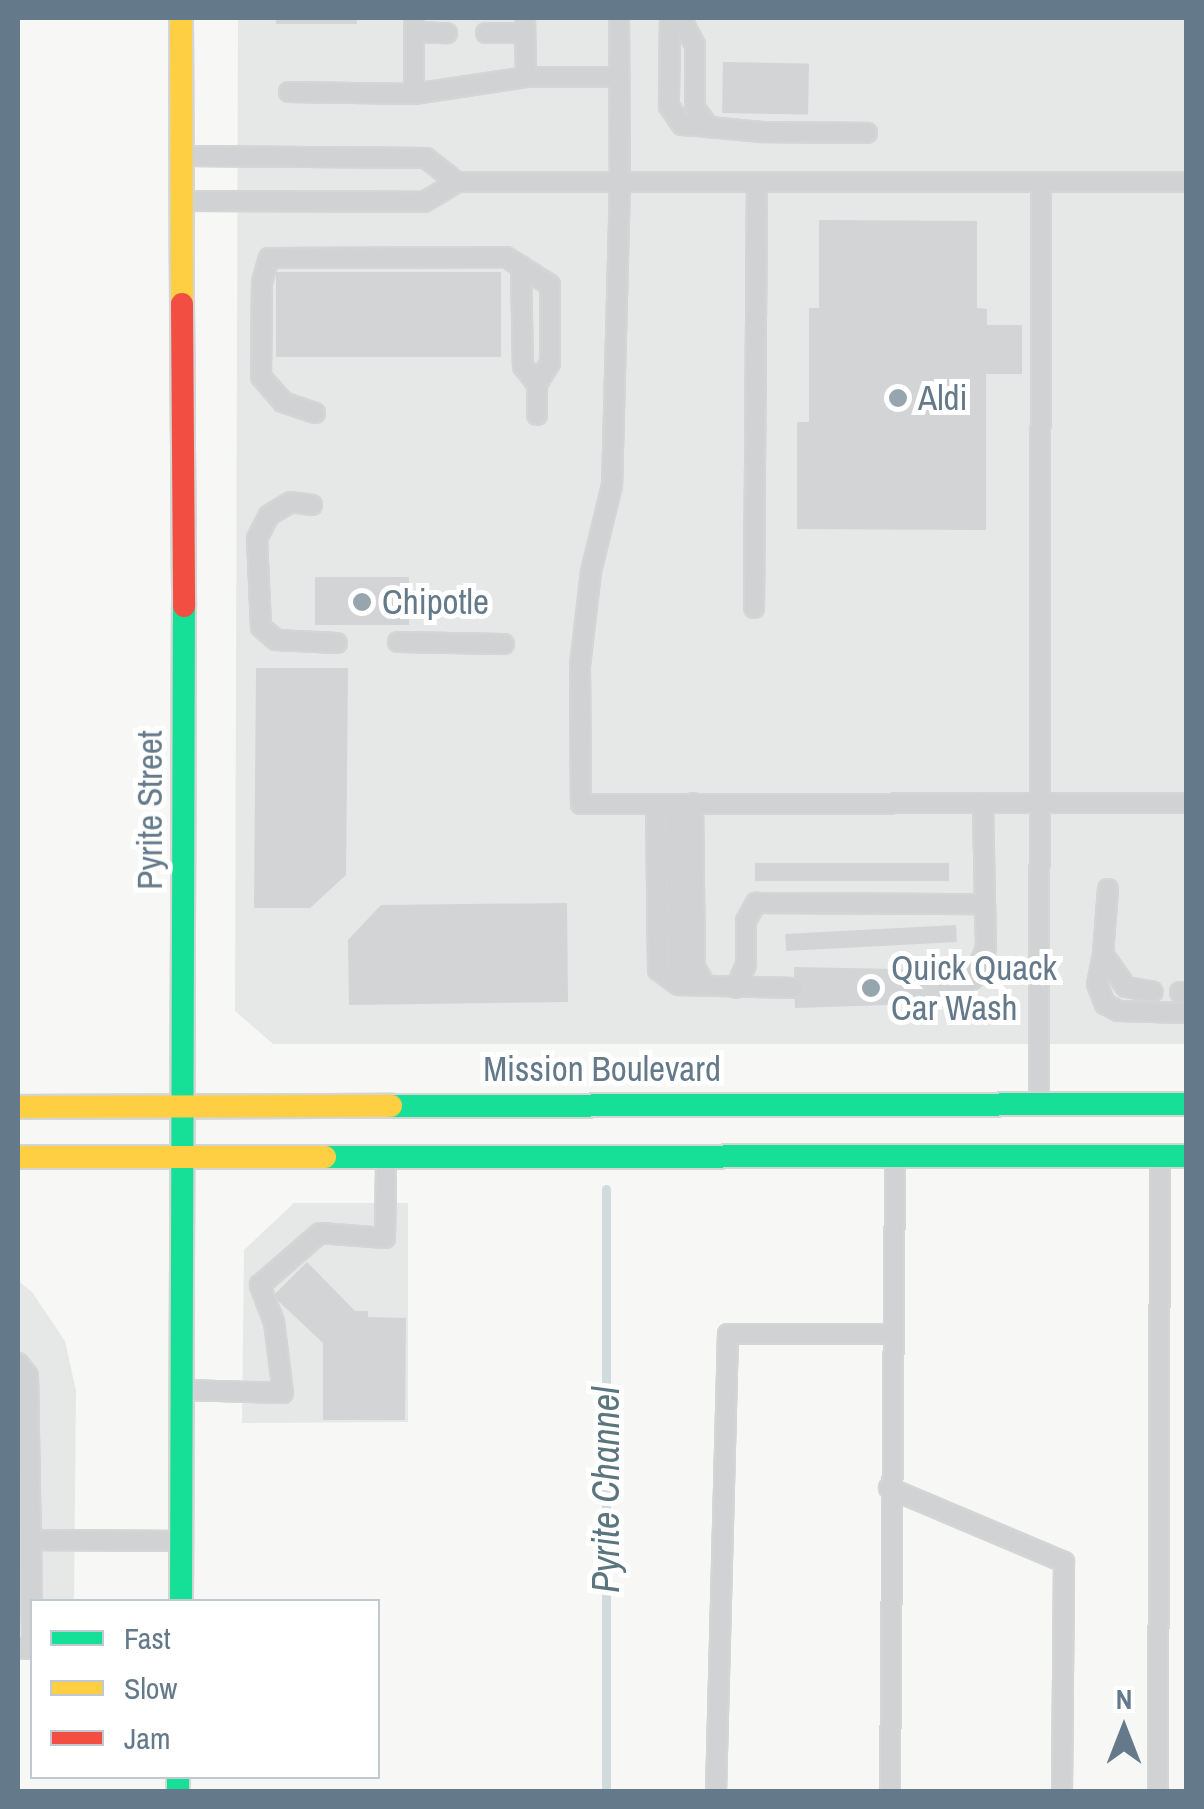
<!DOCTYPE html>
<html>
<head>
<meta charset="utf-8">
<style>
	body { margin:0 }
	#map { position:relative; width:1204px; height:1809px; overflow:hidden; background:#f7f7f6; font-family:"Archivo Narrow",sans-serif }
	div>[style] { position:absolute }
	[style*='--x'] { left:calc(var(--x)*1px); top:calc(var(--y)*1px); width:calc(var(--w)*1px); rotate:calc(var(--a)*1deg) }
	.built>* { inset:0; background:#e6e7e7 }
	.stream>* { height:9px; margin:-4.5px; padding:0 4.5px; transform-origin:4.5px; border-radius:4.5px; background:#d1dadd }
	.building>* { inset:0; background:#d3d4d5; transform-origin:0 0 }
	.roads { filter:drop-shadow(2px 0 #d4d5d5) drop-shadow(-2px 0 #d4d5d5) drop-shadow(0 2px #d4d5d5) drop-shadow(0 -2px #d4d5d5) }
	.lane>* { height:18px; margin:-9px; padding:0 9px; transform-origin:9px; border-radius:9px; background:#d1d2d3 }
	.fast>* { height:22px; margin:-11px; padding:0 11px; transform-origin:11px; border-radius:11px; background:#16e098 }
	.slow>* { height:22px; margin:-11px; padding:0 11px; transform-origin:11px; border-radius:11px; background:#ffcf43 }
	.jam>* { height:22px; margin:-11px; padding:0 11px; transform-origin:11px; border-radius:11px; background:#f24e42 }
	.dots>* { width:28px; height:28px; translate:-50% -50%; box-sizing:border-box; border:5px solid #fff; border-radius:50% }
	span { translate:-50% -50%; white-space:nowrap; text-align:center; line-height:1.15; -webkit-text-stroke:10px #fff; paint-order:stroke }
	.poi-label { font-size:35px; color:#647989 }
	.left { translate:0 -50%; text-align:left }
	.street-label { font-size:35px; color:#647989 }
	.water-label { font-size:38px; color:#5b757e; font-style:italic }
	.frame { position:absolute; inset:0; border:20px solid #647989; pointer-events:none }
	.legend { position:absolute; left:30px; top:1599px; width:350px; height:180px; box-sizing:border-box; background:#fff; border:2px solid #c1c9d0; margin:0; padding:12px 18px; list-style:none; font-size:30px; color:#647989 }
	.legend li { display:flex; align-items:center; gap:20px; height:50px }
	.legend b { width:50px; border:2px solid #c1c9d0 }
	.north { position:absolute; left:1074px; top:1679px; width:100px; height:100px; -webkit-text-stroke:8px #fff; paint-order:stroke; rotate:0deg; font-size:28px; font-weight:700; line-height:40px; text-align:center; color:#647989 }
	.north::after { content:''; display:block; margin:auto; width:35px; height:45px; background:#647989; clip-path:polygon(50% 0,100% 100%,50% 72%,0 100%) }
</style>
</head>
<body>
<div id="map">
	<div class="built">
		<i style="clip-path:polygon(238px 18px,1186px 18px,1186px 1044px,273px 1044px,235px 1011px)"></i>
		<i style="clip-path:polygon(294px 1203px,408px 1203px,408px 1422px,242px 1423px,244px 1250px)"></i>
		<i style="clip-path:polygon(18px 1281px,32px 1292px,65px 1341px,76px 1391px,74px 1601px,32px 1602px,32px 1614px,18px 1616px)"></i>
	</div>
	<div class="stream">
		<i style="--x:606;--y:1189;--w:603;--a:90"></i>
	</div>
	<div class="building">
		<i style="left:276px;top:18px;width:81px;height:6px"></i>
		<i style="left:723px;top:62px;width:86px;height:51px;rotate:1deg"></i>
		<i style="clip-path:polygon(819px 220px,977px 221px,977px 308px,987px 309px,987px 325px,1022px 325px,1022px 374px,986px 374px,986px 530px,797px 529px,797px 422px,809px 422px,809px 308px,819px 308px)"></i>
		<i style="left:276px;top:272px;width:225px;height:85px"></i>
		<i style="left:409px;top:577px;width:48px;height:94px;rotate:90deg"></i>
		<i style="clip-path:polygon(256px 668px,348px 668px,346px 875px,310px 908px,254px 908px)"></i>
		<i style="left:949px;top:863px;width:18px;height:194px;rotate:90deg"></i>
		<i style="clip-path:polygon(567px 903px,568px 1002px,349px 1005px,348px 940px,381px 905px)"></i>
		<i style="left:956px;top:925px;width:17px;height:171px;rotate:87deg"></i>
		<i style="clip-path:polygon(794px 967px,947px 970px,948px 1003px,795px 1008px)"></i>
		<i style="clip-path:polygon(307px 1262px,355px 1311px,368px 1311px,368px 1317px,406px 1318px,405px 1420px,323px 1420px,323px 1343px,273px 1296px)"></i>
	</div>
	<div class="roads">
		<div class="lane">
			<i style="--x:525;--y:18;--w:59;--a:89"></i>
			<i style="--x:619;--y:18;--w:165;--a:89.7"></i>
			<i style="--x:620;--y:183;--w:302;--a:91.5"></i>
			<i style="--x:612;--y:485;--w:89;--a:103.6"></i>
			<i style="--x:591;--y:572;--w:95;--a:96.7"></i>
			<i style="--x:580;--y:666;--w:138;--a:89.6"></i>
			<i style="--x:581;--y:804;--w:605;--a:-0.09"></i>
			<i style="--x:670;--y:18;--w:88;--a:90.7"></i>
			<i style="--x:669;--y:106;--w:23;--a:56"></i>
			<i style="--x:682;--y:125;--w:27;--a:4"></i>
			<i style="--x:681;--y:18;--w:30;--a:63"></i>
			<i style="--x:695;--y:45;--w:63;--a:90"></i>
			<i style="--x:695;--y:108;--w:24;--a:54"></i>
			<i style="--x:709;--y:127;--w:53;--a:5.4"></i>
			<i style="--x:762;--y:132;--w:105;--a:0.5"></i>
			<i style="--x:414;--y:32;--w:33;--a:2"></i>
			<i style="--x:486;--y:33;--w:39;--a:0"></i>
			<i style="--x:289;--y:92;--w:125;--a:0.9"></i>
			<i style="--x:414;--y:94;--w:113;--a:-8.6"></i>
			<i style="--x:526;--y:77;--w:93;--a:0"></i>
			<i style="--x:414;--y:94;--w:76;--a:-90"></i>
			<i style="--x:186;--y:156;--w:240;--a:0.5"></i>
			<i style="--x:426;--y:158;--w:39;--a:38"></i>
			<i style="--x:187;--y:201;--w:237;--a:0.2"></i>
			<i style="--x:424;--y:202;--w:39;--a:-31"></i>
			<i style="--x:457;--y:182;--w:729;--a:0"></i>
			<i style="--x:521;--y:266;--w:100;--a:88.9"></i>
			<i style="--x:523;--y:366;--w:23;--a:52"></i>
			<i style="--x:537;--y:384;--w:31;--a:90"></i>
			<i style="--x:315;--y:413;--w:34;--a:-161"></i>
			<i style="--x:283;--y:402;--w:33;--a:-131"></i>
			<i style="--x:261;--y:377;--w:95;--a:-89.4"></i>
			<i style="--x:262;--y:282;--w:25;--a:-74"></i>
			<i style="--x:269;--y:258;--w:237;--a:-0.2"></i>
			<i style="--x:506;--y:257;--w:52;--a:32.5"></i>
			<i style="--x:550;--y:285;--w:78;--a:90"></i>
			<i style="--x:550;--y:363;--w:25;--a:122"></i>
			<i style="--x:312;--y:505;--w:21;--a:-172"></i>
			<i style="--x:291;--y:502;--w:26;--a:149"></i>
			<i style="--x:269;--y:515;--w:27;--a:117"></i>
			<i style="--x:257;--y:539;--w:88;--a:87.4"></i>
			<i style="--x:261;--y:627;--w:20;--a:41"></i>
			<i style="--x:276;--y:640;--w:61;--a:2.8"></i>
			<i style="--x:754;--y:608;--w:425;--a:-89.6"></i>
			<i style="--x:398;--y:642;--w:106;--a:1.1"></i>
			<i style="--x:693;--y:803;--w:164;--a:89.3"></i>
			<i style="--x:695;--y:967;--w:18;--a:61"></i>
			<i style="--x:656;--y:804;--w:166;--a:89.3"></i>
			<i style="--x:658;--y:970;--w:26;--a:36"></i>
			<i style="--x:679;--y:985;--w:115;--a:1.5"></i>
			<i style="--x:675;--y:804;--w:165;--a:89.3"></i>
			<i style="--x:677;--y:969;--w:19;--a:32"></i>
			<i style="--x:1108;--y:889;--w:65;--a:94.4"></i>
			<i style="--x:1103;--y:954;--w:40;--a:55.1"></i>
			<i style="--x:1126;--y:987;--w:27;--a:10"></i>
			<i style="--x:1103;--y:954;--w:31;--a:101"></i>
			<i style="--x:1097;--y:984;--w:22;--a:68"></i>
			<i style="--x:1105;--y:1004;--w:15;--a:28"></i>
			<i style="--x:1118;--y:1011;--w:68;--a:1.7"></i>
			<i style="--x:947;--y:987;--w:27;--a:-17"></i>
			<i style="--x:973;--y:979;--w:33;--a:-67"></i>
			<i style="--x:986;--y:949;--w:144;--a:-91.2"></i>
			<i style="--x:736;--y:988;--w:26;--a:-67"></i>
			<i style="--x:746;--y:964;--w:43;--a:-90"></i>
			<i style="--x:746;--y:921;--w:21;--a:-61"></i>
			<i style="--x:756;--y:903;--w:228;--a:0.3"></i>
			<i style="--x:1180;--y:992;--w:6;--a:18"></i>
			<i style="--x:1039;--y:1098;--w:915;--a:-89.87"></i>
			<i style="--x:18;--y:1363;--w:16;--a:52"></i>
			<i style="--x:28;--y:1376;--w:164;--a:89"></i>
			<i style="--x:31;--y:1540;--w:150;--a:0.4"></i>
			<i style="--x:184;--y:1390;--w:99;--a:1.7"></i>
			<i style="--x:283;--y:1393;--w:72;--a:-97.2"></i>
			<i style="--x:274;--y:1322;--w:40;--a:-111"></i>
			<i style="--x:260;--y:1285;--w:79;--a:-40.9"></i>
			<i style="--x:320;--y:1233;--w:65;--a:4.4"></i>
			<i style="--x:385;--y:1238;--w:74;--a:-89.2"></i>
			<i style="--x:889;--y:1488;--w:190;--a:22.9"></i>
			<i style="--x:1064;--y:1562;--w:230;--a:90.5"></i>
			<i style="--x:18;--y:1648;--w:14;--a:4"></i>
			<i style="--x:32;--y:1649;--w:109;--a:-90.5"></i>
			<i style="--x:716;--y:1792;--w:458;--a:-88.5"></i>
			<i style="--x:728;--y:1334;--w:166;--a:0"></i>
			<i style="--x:890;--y:1792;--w:629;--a:-89.54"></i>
			<i style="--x:1158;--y:1792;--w:630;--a:-89.82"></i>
		</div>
		<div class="fast">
			<i style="--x:391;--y:1106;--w:795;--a:-0.14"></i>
			<i style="--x:325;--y:1157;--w:861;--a:-0.07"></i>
			<i style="--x:181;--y:1602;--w:996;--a:-89.83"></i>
			<i style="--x:178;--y:1776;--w:16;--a:90"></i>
		</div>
		<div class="slow">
			<i style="--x:181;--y:18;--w:286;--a:89.8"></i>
			<i style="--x:18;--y:1107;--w:373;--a:-0.2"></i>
			<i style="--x:18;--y:1157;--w:307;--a:0"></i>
		</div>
		<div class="jam">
			<i style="--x:182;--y:304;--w:302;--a:89.6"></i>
		</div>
	</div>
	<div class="dots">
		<i style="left:898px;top:398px;background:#97a5af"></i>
		<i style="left:362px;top:602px;background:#97a5af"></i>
		<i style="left:871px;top:988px;background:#97a5af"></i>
	</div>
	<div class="poi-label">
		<span class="left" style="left:918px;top:398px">Aldi</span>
		<span class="left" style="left:382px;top:602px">Chipotle</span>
		<span class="left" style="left:891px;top:988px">Quick Quack<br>Car Wash</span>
	</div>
	<div class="street-label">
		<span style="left:150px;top:810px;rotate:-90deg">Pyrite Street</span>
		<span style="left:602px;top:1069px">Mission Boulevard</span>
	</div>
	<div class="water-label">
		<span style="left:606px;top:1490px;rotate:-90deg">Pyrite Channel</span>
	</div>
	<div class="frame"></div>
	<ul class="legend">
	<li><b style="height:12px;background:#16e098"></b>Fast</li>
	<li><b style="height:12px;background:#ffcf43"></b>Slow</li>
	<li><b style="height:12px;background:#f24e42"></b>Jam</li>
	</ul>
	<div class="north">N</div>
</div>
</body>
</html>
